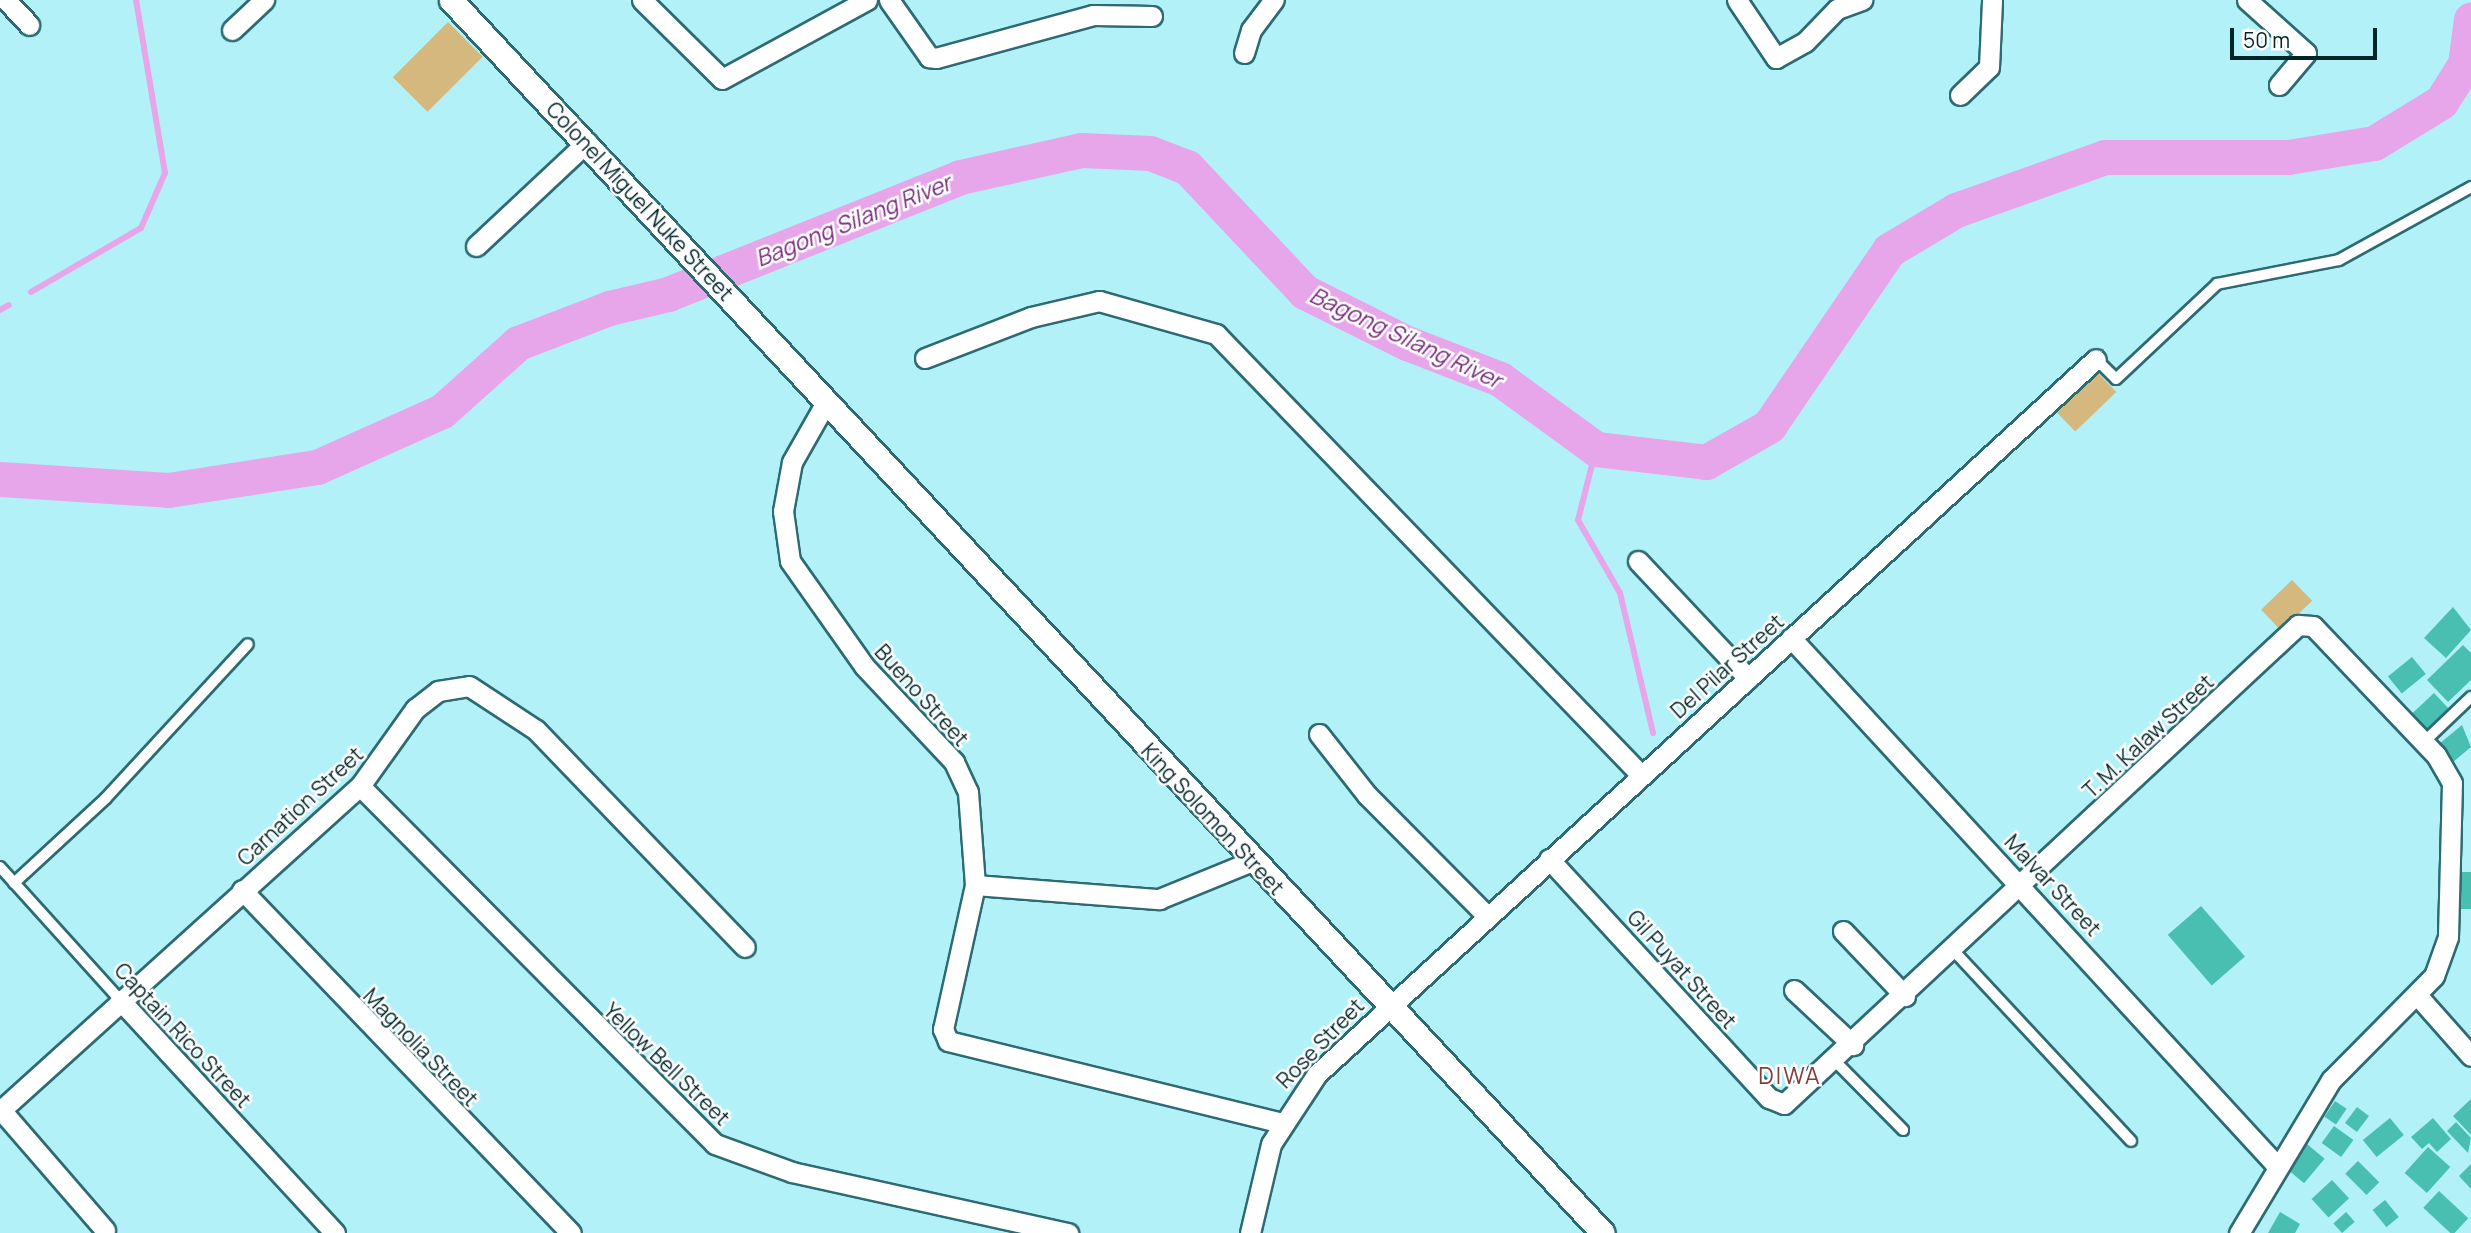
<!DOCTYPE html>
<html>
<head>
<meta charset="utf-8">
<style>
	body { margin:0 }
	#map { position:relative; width:2471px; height:1233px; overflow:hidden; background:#b3f1f9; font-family:Manrope,sans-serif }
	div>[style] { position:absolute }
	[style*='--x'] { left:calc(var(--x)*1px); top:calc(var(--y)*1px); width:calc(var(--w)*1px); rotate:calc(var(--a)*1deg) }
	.green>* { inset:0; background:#d4b87d; transform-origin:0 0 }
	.stream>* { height:6px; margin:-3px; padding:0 3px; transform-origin:3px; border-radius:3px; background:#e7a6ea }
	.river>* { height:35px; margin:-17.5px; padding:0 17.5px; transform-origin:17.5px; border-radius:17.5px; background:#e7a6ea }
	.building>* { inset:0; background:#49bfb2; transform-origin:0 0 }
	.roads { filter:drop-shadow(2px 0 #2d6b72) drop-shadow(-2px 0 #2d6b72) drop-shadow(0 2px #2d6b72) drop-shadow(0 -2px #2d6b72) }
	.service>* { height:10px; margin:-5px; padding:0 5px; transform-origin:5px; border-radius:5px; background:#fff }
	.minor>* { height:19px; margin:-9.5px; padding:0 9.5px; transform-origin:9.5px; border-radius:9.5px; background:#fff }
	.tertiary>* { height:23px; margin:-11.5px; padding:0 11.5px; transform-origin:11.5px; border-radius:11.5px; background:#fff }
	span { translate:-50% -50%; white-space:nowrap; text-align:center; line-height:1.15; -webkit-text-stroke:5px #fff; paint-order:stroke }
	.street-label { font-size:21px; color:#002529 }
	.water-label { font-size:23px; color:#772c7c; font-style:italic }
	.neighbourhood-label { font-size:23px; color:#853d39; letter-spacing:2px }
	.scale { position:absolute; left:2230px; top:28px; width:147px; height:32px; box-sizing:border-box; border:4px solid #002529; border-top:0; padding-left:9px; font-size:21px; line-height:24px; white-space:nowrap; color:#002529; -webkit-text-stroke:5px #fff; paint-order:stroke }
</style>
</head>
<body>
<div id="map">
	<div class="green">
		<i style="left:448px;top:22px;width:49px;height:78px;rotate:45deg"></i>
		<i style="left:2094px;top:369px;width:32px;height:57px;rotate:46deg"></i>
		<i style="left:2292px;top:580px;width:29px;height:43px;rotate:46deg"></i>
	</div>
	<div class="stream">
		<i style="--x:31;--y:292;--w:127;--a:-30.2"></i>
		<i style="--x:141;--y:228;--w:60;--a:-66.4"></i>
		<i style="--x:165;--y:173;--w:175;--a:-99.5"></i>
		<i style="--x:0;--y:310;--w:10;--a:-29"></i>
		<i style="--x:1596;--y:449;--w:73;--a:104.2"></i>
		<i style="--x:1578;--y:520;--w:84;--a:60.1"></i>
		<i style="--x:1620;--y:593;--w:144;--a:76.7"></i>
	</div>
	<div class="river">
		<i style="--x:0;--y:479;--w:168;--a:3.7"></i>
		<i style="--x:168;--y:490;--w:151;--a:-8.8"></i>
		<i style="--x:317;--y:467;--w:137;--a:-24.1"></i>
		<i style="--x:442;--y:411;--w:102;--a:-41.8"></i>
		<i style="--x:518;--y:343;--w:97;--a:-21"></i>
		<i style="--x:609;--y:308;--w:61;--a:-13.3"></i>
		<i style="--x:668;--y:294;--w:315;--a:-21.8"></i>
		<i style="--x:960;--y:177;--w:125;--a:-12.5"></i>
		<i style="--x:1082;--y:150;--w:68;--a:2.5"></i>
		<i style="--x:1150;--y:153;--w:40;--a:21"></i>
		<i style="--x:1187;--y:167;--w:172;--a:46.7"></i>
		<i style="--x:1305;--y:292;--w:114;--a:26.6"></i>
		<i style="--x:1407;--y:343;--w:100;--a:21.2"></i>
		<i style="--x:1500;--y:379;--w:119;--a:36.1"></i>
		<i style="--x:1596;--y:449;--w:111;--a:6.7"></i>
		<i style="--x:1706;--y:462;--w:73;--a:-29.7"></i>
		<i style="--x:1769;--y:426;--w:213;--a:-55.7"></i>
		<i style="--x:1889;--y:250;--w:78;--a:-30.8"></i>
		<i style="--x:1956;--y:210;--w:158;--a:-19.6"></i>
		<i style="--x:2105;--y:157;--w:183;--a:0"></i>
		<i style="--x:2288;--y:157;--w:87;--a:-9.2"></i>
		<i style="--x:2374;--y:143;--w:79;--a:-31.5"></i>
		<i style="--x:2441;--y:102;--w:45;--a:-57.7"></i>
		<i style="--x:2465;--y:64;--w:45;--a:-82.4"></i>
	</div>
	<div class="building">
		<i style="clip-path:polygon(2453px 607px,2471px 630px,2446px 658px,2424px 638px)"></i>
		<i style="clip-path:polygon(2463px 645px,2471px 653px,2471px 680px,2448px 702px,2427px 680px)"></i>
		<i style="left:2412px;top:657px;width:22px;height:31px;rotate:51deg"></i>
		<i style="left:2434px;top:693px;width:23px;height:31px;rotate:47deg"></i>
		<i style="clip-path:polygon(2462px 725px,2471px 747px,2453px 762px,2439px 744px)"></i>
		<i style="left:2461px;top:872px;width:10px;height:37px"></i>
		<i style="left:2201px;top:906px;width:67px;height:44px;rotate:49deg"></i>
		<i style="clip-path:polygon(2471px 1099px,2471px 1135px,2453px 1116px)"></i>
		<i style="left:2335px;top:1101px;width:14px;height:19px;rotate:34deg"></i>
		<i style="left:2357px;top:1107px;width:15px;height:20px;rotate:37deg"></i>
		<i style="left:2390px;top:1118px;width:22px;height:35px;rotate:51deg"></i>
		<i style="clip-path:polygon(2433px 1118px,2451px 1139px,2437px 1152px,2429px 1143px,2422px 1149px,2411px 1137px)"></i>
		<i style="clip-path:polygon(2456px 1122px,2471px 1138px,2468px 1153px,2447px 1131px)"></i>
		<i style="left:2334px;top:1126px;width:24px;height:21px;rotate:36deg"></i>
		<i style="left:2307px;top:1144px;width:23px;height:32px;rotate:40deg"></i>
		<i style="left:2428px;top:1147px;width:30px;height:35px;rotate:42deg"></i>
		<i style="left:2358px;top:1161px;width:30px;height:18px;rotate:45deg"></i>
		<i style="clip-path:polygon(2471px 1164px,2471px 1189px,2459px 1176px)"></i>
		<i style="left:2332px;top:1180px;width:25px;height:28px;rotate:47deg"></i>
		<i style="left:2439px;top:1191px;width:40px;height:23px;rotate:43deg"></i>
		<i style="left:2385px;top:1200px;width:22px;height:16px;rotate:51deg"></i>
		<i style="clip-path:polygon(2280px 1212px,2300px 1224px,2295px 1233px,2268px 1233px)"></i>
		<i style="left:2346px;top:1212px;width:13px;height:17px;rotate:48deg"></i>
	</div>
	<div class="roads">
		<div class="service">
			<i style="--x:2096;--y:359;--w:28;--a:45"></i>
			<i style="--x:2116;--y:379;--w:139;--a:-43.2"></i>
			<i style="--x:2217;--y:284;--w:124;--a:-11.1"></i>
			<i style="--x:2339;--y:260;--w:151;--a:-28.9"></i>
			<i style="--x:2424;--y:742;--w:65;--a:-43.8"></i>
			<i style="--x:0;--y:867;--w:179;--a:47.9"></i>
			<i style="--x:14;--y:883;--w:125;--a:-42.7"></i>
			<i style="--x:106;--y:798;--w:209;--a:-47.3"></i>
			<i style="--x:1953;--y:950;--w:261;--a:47"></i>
			<i style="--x:1835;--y:1061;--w:97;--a:45.4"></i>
		</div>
		<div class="minor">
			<i style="--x:6;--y:0;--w:34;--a:47"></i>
			<i style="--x:642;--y:0;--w:112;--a:44.6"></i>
			<i style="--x:722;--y:79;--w:165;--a:-28.6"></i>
			<i style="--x:889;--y:0;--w:70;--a:54.9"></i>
			<i style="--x:929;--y:57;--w:7;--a:8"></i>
			<i style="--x:936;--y:58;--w:163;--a:-15.3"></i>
			<i style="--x:1093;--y:15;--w:59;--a:1"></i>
			<i style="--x:1737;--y:0;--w:70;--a:56.1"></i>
			<i style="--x:1776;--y:58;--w:33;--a:-29"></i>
			<i style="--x:1805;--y:42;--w:46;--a:-45.9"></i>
			<i style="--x:1837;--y:9;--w:27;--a:-20"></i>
			<i style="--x:2247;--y:0;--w:79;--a:41.9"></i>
			<i style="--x:2306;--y:53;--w:42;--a:130.2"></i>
			<i style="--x:232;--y:30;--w:44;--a:-43.2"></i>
			<i style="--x:1244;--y:53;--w:24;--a:-73"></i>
			<i style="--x:1251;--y:30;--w:38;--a:-53"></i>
			<i style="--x:1960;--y:95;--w:40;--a:-44"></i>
			<i style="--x:1989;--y:67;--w:67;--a:-87.4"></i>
			<i style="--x:476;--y:246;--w:152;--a:-43.1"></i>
			<i style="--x:925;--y:358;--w:114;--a:-21.1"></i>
			<i style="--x:1031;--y:317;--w:70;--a:-13.2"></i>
			<i style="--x:1099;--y:301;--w:122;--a:15.8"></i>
			<i style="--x:1216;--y:334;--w:612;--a:46.06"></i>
			<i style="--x:825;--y:404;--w:67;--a:119.6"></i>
			<i style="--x:792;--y:462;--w:50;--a:100.4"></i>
			<i style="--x:783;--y:511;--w:50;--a:82"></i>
			<i style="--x:790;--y:561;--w:128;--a:54.8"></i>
			<i style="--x:864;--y:666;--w:132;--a:46.8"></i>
			<i style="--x:954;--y:762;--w:33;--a:65"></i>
			<i style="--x:968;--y:792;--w:93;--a:85.7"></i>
			<i style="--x:975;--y:885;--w:148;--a:102.5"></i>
			<i style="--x:943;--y:1029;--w:13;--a:67"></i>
			<i style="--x:948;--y:1041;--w:343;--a:13.8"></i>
			<i style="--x:1638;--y:561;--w:161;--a:46.8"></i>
			<i style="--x:1791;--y:638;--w:718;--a:47.37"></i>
			<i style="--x:1319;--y:734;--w:78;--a:51.8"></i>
			<i style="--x:1367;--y:795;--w:170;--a:45.2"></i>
			<i style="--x:360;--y:786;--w:504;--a:45.24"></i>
			<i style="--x:715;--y:1144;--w:82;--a:20"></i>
			<i style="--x:792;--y:1172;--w:283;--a:12.5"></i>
			<i style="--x:1549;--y:859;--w:325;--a:47.4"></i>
			<i style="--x:1769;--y:1098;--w:16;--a:22"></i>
			<i style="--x:1784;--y:1104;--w:703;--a:-42.98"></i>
			<i style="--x:2298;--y:625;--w:15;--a:4"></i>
			<i style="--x:2313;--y:626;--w:178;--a:46.4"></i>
			<i style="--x:2436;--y:755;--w:32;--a:60"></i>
			<i style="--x:2452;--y:783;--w:154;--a:91.5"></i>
			<i style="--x:2448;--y:937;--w:41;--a:109.7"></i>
			<i style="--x:2434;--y:976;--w:146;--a:134.7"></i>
			<i style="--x:2331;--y:1080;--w:179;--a:121"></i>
			<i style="--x:975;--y:885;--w:185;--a:4.4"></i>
			<i style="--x:1159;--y:899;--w:100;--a:-22.2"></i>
			<i style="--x:242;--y:890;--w:475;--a:46.2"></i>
			<i style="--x:1843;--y:931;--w:90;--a:46.4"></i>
			<i style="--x:1794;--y:990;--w:81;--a:43"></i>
			<i style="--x:2417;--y:995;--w:81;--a:48.5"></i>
			<i style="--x:120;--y:1000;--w:317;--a:47.3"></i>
			<i style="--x:1;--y:1110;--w:159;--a:49.1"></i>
			<i style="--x:0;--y:1111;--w:485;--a:-42.1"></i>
			<i style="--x:360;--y:786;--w:95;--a:-54.5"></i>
			<i style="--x:415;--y:709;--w:29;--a:-38"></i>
			<i style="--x:438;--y:691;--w:31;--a:-9"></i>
			<i style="--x:469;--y:686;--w:80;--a:33.3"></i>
			<i style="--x:536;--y:730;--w:301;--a:46.1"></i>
			<i style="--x:1250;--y:1233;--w:91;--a:-76.7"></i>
			<i style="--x:1271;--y:1144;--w:84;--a:-56.7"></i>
			<i style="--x:1317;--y:1074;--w:1057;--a:-42.55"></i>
		</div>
		<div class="tertiary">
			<i style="--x:451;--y:0;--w:1687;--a:46.95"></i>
		</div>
	</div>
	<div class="street-label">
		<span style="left:640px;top:201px;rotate:47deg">Colonel Miguel Nuke Street</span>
		<span style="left:1727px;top:666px;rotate:-42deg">Del Pilar Street</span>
		<span style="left:922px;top:695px;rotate:48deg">Bueno Street</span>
		<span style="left:2148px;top:736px;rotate:-43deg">T. M. Kalaw Street</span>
		<span style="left:300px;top:806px;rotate:-43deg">Carnation Street</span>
		<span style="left:1213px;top:819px;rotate:47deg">King Solomon Street</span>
		<span style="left:2053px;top:885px;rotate:47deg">Malvar Street</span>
		<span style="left:1682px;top:969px;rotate:48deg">Gil Puyat Street</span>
		<span style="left:183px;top:1035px;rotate:47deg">Captain Rico Street</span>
		<span style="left:1320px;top:1043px;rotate:-46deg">Rose Street</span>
		<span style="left:421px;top:1047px;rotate:46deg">Magnolia Street</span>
		<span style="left:667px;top:1064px;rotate:44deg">Yellow Bell Street</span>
	</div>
	<div class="water-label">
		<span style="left:853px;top:220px;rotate:-22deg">Bagong Silang River</span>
		<span style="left:1406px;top:337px;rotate:25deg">Bagong Silang River</span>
	</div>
	<div class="neighbourhood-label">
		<span style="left:1790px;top:1075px">DIWA</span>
	</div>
	<div class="scale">50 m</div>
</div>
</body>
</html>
